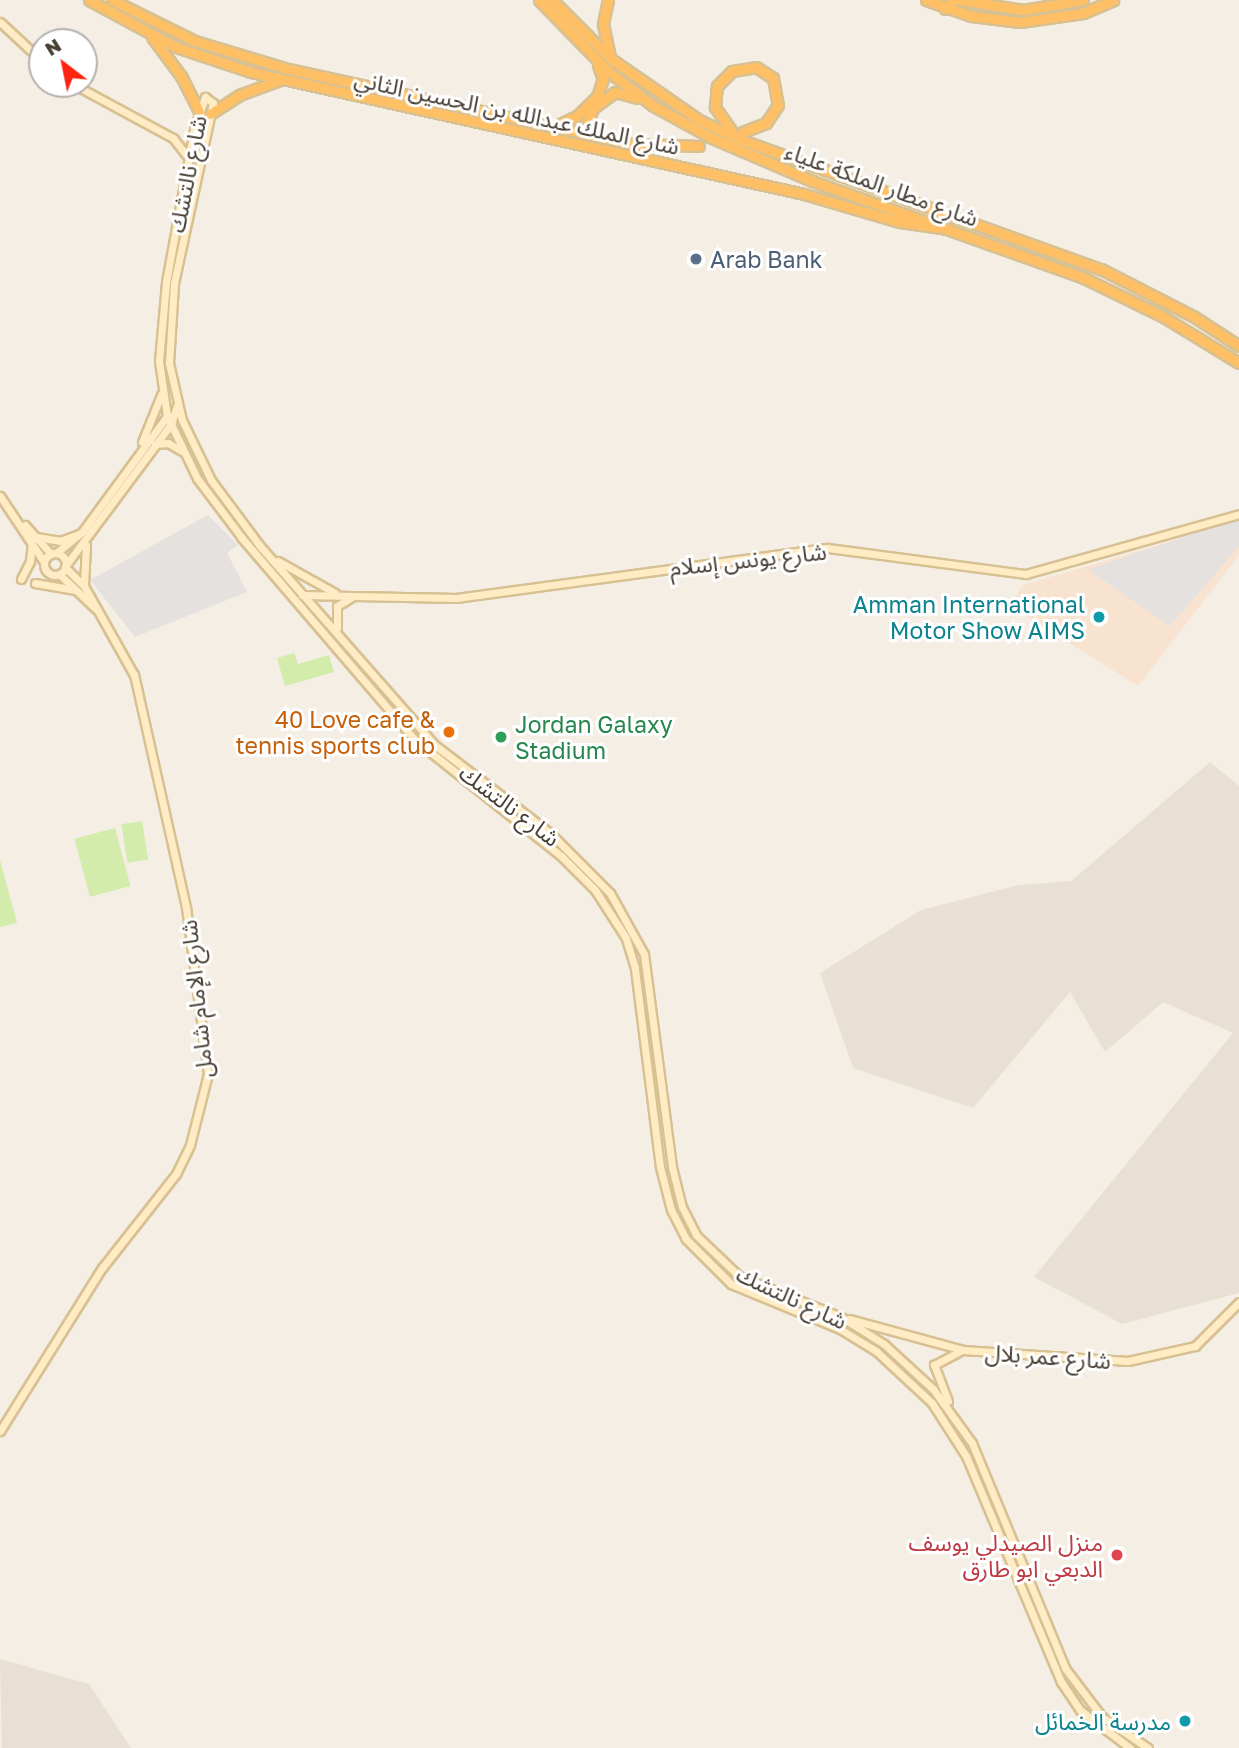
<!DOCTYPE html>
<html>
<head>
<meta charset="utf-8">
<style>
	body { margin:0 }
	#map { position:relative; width:1239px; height:1748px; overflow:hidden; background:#f4eee5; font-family:"Golos Text","Noto Sans Arabic",sans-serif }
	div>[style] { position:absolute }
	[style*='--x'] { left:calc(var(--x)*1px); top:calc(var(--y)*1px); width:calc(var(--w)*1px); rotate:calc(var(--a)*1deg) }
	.residential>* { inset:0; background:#e8e0d3 }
	.commercial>* { inset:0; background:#f7e3cf }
	.green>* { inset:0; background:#d3ebab; transform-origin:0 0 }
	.parking>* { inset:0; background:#e4e1de }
	.roads { filter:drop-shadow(2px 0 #d7c092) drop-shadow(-2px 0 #d7c092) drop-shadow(0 2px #d7c092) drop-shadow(0 -2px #d7c092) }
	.secondary>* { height:7px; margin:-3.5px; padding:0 3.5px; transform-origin:3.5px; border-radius:3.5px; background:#ffecc4 }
	.secondary>.ring { margin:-3.5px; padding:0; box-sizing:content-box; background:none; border:7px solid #ffecc4; border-radius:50% }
	.highway>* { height:9px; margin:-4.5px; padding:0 4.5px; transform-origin:4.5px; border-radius:4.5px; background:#ffc065 }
	.dots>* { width:19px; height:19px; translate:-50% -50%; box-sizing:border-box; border:4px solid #fff; border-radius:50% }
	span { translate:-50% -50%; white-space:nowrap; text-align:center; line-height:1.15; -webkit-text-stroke:6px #fff; paint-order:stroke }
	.street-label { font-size:23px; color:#473e34 }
	.service-label { font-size:23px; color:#4e5e75 }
	.left { translate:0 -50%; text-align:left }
	.culture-label { font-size:23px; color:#0d838f }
	.right { translate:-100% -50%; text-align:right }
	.food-label { font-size:23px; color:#c56008 }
	.leisure-label { font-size:23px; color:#27864d }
	.health-label { font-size:23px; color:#be3a42 }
	.north { position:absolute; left:28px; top:28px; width:70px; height:70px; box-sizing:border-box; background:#fff; border:2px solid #b5b2ae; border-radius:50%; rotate:328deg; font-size:19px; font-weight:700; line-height:28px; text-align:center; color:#473e34 }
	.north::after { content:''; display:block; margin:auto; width:24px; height:32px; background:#ff2311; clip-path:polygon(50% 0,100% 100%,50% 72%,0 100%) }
</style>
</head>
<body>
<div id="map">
	<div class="residential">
		<i style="clip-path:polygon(1210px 762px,1239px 786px,1239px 1293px,1122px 1324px,1034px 1277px,1233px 1033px,1163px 1002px,1105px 1052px,1070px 992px,973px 1108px,853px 1068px,820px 973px,921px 910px,1019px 885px,1071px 881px)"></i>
		<i style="clip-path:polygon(0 1659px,89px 1684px,131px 1748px,2px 1748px)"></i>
	</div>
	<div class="commercial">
		<i style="clip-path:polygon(1239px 521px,1239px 555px,1138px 686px,1010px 606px,1023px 585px)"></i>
	</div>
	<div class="green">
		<i style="clip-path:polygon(294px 653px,298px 664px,329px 655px,334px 672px,285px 686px,277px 658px)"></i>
		<i style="left:142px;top:821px;width:39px;height:21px;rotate:81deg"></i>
		<i style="left:115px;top:828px;width:60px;height:42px;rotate:75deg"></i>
		<i style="clip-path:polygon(0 860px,17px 923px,0 927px)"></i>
	</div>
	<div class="parking">
		<i style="clip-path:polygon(208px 515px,238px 545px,227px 553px,247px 592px,135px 637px,90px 580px)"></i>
		<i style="clip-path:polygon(1239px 518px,1239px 546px,1170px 626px,1088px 570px)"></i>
	</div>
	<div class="roads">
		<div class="secondary">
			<i style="--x:0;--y:22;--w:57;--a:42.9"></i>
			<i style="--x:73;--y:84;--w:114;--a:28.4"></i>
			<i style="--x:173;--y:138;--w:24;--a:52"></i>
			<i style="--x:142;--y:442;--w:51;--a:-68"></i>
			<i style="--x:155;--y:444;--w:13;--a:-4"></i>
			<i style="--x:168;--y:443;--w:16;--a:30"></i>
			<i style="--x:0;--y:496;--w:79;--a:56.3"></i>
			<i style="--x:25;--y:525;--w:39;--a:48"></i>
			<i style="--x:36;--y:537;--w:24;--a:9"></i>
			<i style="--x:60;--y:541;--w:20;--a:-20"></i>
			<i style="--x:56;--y:553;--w:33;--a:-39"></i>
			<i style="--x:82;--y:532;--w:145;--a:-53.7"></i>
			<i class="ring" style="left:44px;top:553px;width:15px;height:15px"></i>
			<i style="--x:278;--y:561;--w:65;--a:29.3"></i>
			<i style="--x:66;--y:565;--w:176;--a:-53.3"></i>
			<i style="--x:171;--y:424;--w:19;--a:-72"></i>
			<i style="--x:59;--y:574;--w:50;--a:43.4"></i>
			<i style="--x:21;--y:579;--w:20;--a:-63"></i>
			<i style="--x:30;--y:561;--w:20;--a:-84"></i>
			<i style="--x:35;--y:583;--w:41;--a:9.9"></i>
			<i style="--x:84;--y:585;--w:40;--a:-87.1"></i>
			<i style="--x:302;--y:595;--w:154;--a:1.1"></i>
			<i style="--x:456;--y:598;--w:375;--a:-7.7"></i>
			<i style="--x:828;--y:548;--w:200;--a:7.5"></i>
			<i style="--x:1026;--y:574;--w:221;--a:-15.7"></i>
			<i style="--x:337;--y:628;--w:22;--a:-90"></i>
			<i style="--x:337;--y:606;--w:17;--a:-31"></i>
			<i style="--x:849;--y:1319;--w:118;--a:15.2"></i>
			<i style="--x:963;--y:1350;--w:165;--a:3.8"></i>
			<i style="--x:1128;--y:1361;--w:69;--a:-12.6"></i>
			<i style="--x:1195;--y:1346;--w:62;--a:-45"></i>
			<i style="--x:948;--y:1401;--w:39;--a:-111"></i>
			<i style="--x:934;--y:1365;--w:32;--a:-28"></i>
			<i style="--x:0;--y:1431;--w:192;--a:-58"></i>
			<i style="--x:102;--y:1268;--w:120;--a:-51.8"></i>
			<i style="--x:176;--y:1174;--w:32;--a:-64"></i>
			<i style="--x:190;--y:1145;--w:73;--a:-75.8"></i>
			<i style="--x:208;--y:1074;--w:168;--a:-97.5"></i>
			<i style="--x:186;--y:907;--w:238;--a:-102.6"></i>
			<i style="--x:134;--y:675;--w:102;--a:-119.3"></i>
			<i style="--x:84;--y:586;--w:27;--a:-135"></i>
			<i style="--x:1130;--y:1748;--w:63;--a:-142.8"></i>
			<i style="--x:1080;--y:1710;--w:34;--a:-124"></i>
			<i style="--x:1061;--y:1682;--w:245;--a:-112.8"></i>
			<i style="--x:966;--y:1456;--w:63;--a:-122.7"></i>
			<i style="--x:932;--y:1403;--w:76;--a:-137.1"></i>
			<i style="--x:876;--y:1351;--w:42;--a:-148.6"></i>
			<i style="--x:840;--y:1329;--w:118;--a:-157.6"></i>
			<i style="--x:731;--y:1284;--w:64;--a:-135"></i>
			<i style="--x:686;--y:1239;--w:33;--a:-117"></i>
			<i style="--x:671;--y:1210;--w:44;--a:-104.3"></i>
			<i style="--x:660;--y:1167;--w:201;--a:-97.2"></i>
			<i style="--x:635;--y:968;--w:31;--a:-107"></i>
			<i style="--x:626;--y:938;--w:57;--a:-122.9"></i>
			<i style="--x:595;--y:890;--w:48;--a:-135"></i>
			<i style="--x:561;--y:856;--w:186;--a:-141.5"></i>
			<i style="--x:415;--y:740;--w:266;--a:-130.6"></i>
			<i style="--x:242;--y:538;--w:75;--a:-126.9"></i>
			<i style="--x:197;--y:478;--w:69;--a:-115.8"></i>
			<i style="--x:167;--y:416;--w:56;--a:-98.3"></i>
			<i style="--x:159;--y:361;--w:79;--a:-84.9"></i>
			<i style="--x:166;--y:282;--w:156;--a:-79.6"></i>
			<i style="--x:194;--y:129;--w:34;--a:-71"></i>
			<i style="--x:205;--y:97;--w:10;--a:37"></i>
			<i style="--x:213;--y:103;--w:185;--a:102.2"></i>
			<i style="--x:174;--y:284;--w:79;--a:93.6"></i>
			<i style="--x:169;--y:363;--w:58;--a:77.2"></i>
			<i style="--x:182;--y:420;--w:67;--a:64.2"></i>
			<i style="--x:211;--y:480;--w:82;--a:53.4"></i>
			<i style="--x:260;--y:546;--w:266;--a:48.7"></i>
			<i style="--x:436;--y:746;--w:143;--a:37.3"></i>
			<i style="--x:550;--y:833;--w:85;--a:45"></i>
			<i style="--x:610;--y:893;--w:70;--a:60.9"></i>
			<i style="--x:644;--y:954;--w:215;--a:82.5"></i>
			<i style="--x:672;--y:1167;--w:41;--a:76"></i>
			<i style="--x:682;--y:1207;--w:31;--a:63"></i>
			<i style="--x:696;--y:1235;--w:59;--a:43.6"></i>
			<i style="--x:739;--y:1276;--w:110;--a:21.9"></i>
			<i style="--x:841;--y:1317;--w:51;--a:32.1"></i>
			<i style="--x:884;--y:1344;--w:67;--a:42.6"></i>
			<i style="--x:933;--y:1389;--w:67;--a:54.2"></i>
			<i style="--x:972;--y:1443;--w:243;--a:67.5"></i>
			<i style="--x:1065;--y:1668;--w:61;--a:52.9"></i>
			<i style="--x:1102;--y:1717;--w:55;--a:34"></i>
		</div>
		<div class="highway">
			<i style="--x:89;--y:0;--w:99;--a:28.4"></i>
			<i style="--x:176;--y:47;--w:79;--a:18.4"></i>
			<i style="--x:251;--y:72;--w:566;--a:12.44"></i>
			<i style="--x:804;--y:194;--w:100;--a:16.3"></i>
			<i style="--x:900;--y:222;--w:49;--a:8.3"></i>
			<i style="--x:112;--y:0;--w:93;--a:26.3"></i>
			<i style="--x:195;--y:41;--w:97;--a:16.8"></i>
			<i style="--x:288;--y:69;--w:353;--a:12.3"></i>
			<i style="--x:633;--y:144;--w:66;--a:1.7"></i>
			<i style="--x:539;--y:0;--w:99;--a:45.8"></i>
			<i style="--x:608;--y:71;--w:56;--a:37.7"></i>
			<i style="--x:652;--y:105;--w:66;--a:28.9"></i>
			<i style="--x:710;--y:137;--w:111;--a:23.3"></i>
			<i style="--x:812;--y:181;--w:289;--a:19.6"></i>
			<i style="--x:1084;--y:278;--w:87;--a:26"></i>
			<i style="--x:1162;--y:316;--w:90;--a:31.4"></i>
			<i style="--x:552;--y:0;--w:83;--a:45"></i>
			<i style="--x:611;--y:59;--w:107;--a:34.7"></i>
			<i style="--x:699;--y:120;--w:44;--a:25.4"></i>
			<i style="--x:739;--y:139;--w:385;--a:19.8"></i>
			<i style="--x:1101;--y:269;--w:103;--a:27.1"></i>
			<i style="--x:1193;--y:316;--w:55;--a:33.1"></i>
			<i style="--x:608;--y:0;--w:25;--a:102"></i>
			<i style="--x:603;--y:24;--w:35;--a:78"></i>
			<i style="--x:926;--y:0;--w:48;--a:19.6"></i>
			<i style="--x:971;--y:16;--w:49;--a:7"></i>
			<i style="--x:1020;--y:22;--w:64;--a:-8.1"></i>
			<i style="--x:1083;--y:13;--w:33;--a:-23"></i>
			<i style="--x:959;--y:0;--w:65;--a:8.9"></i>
			<i style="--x:1023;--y:10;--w:61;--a:-9.5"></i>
			<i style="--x:945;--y:9;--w:12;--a:-48"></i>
			<i style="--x:152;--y:37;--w:49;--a:53.4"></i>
			<i style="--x:181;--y:76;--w:39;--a:63"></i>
			<i style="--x:210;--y:114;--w:35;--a:-33"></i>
			<i style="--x:239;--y:95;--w:44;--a:-20.1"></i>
			<i style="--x:554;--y:127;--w:25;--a:-26"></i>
			<i style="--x:577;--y:116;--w:28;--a:-44"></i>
			<i style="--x:597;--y:97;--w:19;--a:-72"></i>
			<i style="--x:603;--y:79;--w:15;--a:-110"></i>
			<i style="--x:733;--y:133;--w:32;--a:-125"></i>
			<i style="--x:715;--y:107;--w:21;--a:-85"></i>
			<i style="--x:717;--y:86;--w:21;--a:-45"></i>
			<i style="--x:732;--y:71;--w:24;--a:-9"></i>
			<i style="--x:756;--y:67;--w:20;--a:33"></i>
			<i style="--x:773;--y:78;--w:27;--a:80"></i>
			<i style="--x:778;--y:105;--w:22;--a:124"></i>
			<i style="--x:766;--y:123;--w:25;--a:159"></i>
			<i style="--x:600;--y:137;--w:20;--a:-127"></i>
			<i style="--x:588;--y:121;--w:14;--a:-69"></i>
			<i style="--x:593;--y:108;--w:27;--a:-36"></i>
			<i style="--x:615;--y:92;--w:23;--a:15"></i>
		</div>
	</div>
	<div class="dots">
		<i style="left:696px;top:259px;background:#5c6f8a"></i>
		<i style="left:1099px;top:617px;background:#0f9aa8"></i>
		<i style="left:449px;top:732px;background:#e8710a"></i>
		<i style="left:501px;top:737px;background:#2e9e5b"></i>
		<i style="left:1117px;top:1555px;background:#e0444e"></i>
		<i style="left:1185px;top:1721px;background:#0f9aa8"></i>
	</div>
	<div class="street-label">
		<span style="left:517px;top:112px;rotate:12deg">شارع الملك عبدالله بن الحسين الثاني</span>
		<span style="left:187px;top:174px;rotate:-79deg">شارع نالتشك</span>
		<span style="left:882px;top:184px;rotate:20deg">شارع مطار الملكة علياء</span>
		<span style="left:748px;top:559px;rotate:-6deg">شارع يونس إسلام</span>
		<span style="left:510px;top:805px;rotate:37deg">شارع نالتشك</span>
		<span style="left:196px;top:999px;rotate:-96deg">شارع الإمام شامل</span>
		<span style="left:792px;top:1297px;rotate:25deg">شارع نالتشك</span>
		<span style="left:1048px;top:1356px;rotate:4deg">شارع عمر بلال</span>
	</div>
	<div class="service-label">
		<span class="left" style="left:710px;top:259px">Arab Bank</span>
	</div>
	<div class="culture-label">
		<span class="right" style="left:1085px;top:617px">Amman International<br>Motor Show AIMS</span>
		<span class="right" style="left:1171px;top:1721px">مدرسة الخمائل</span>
	</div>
	<div class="food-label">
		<span class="right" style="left:435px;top:732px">40 Love cafe &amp;<br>tennis sports club</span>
	</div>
	<div class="leisure-label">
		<span class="left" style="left:515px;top:737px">Jordan Galaxy<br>Stadium</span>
	</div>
	<div class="health-label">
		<span class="right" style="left:1103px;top:1555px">منزل الصيدلي يوسف<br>الدبعي ابو طارق</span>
	</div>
	<div class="north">N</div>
</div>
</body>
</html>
